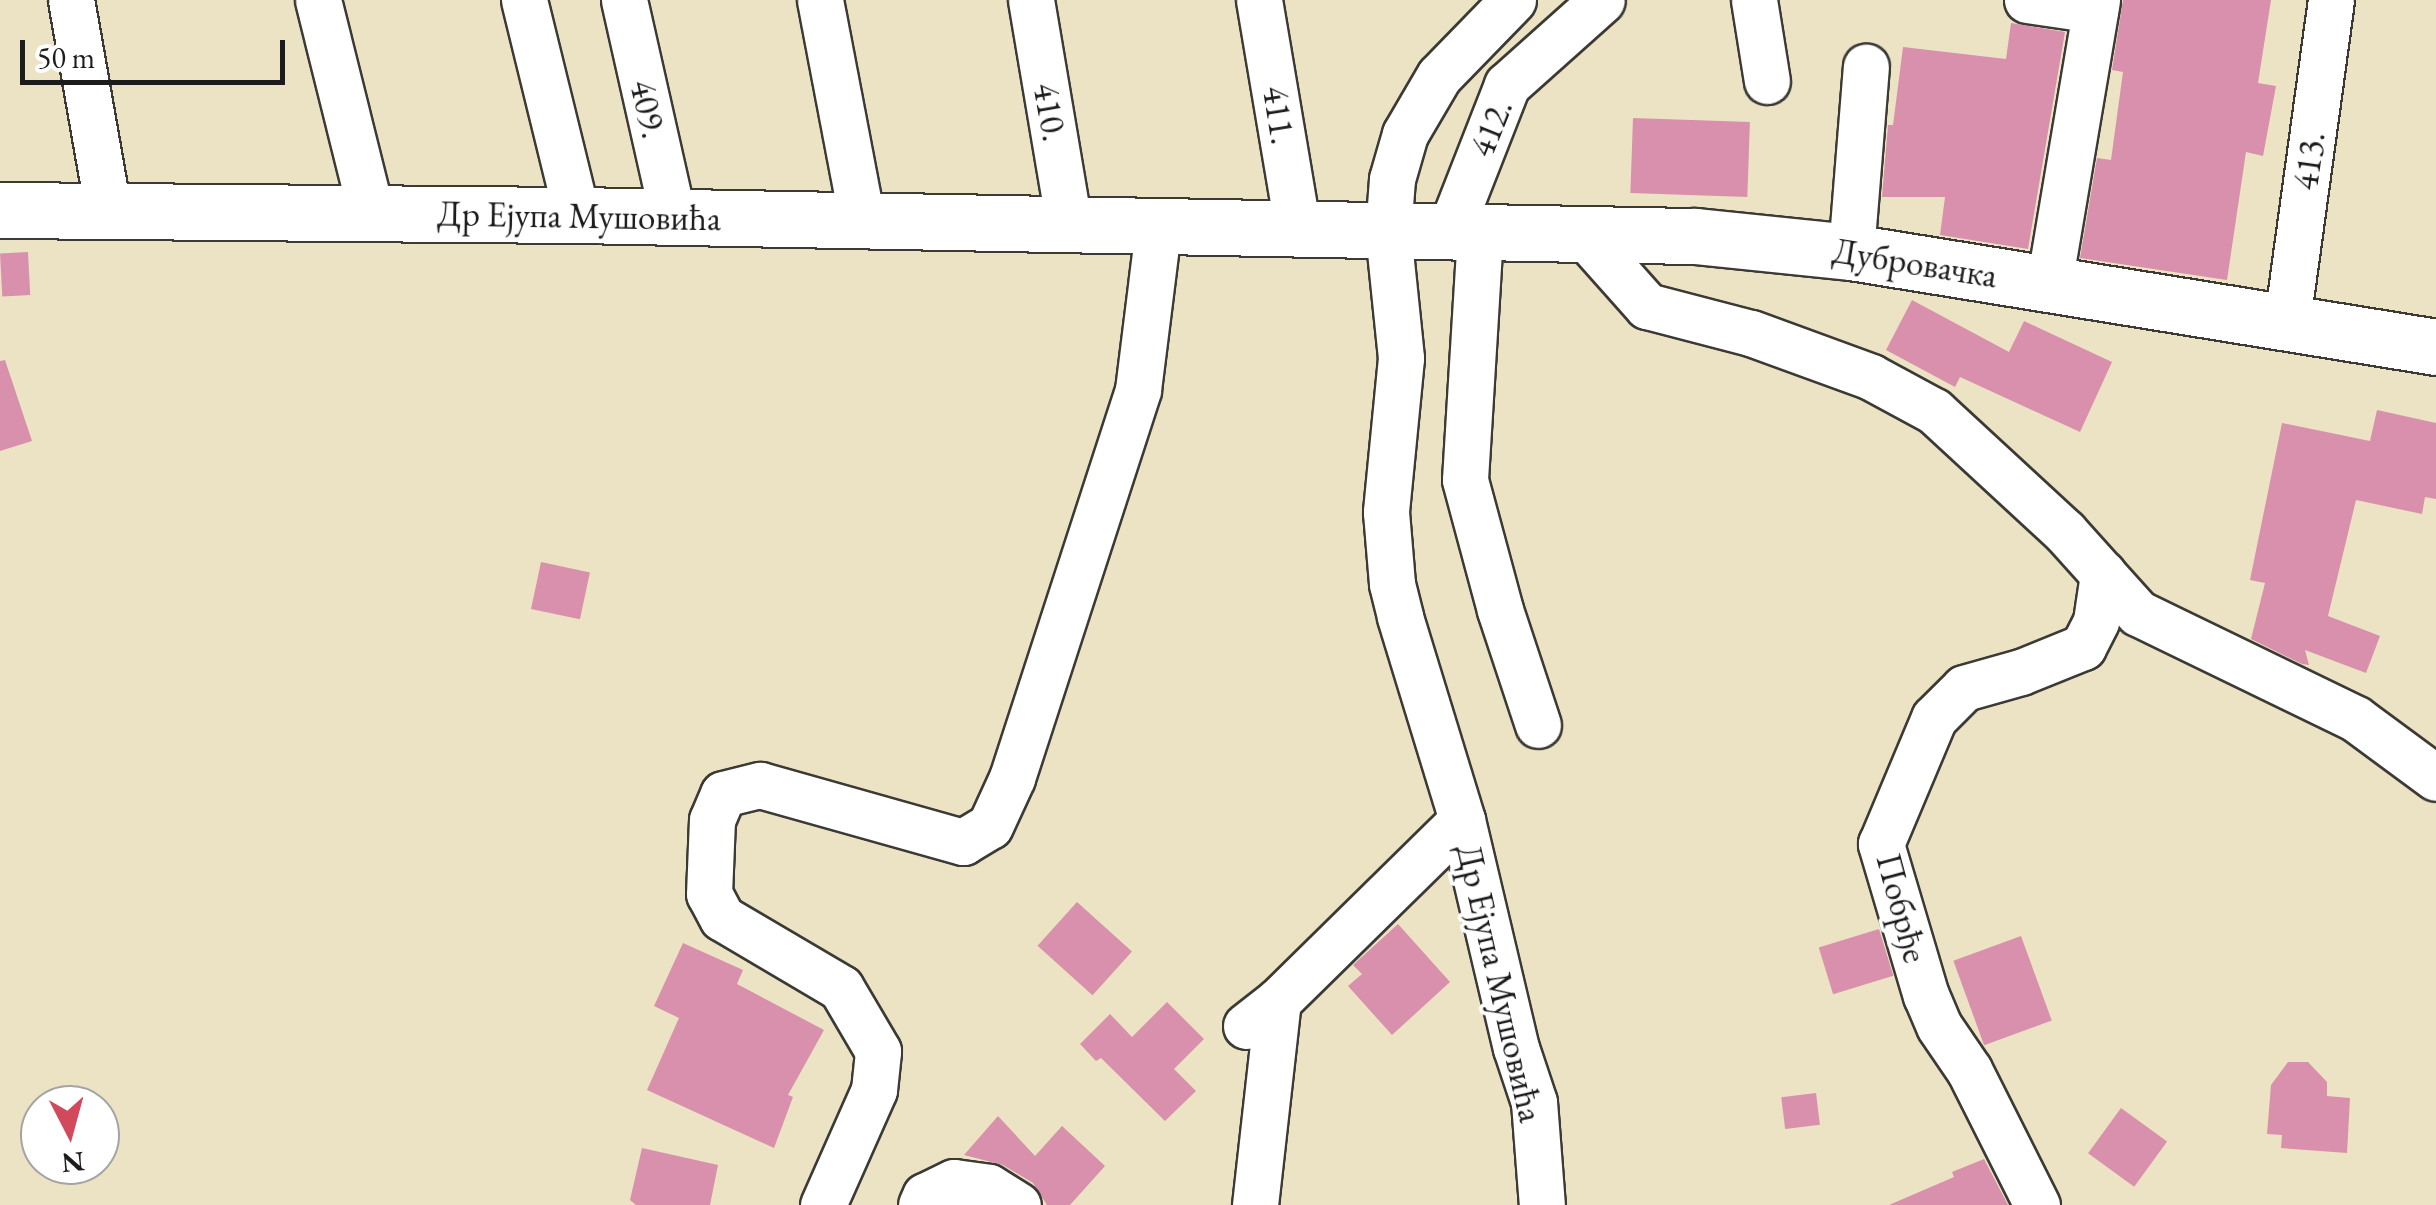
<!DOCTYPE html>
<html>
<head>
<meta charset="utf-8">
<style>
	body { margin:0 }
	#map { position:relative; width:2436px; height:1205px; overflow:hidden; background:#ece3c4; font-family:"EB Garamond",serif }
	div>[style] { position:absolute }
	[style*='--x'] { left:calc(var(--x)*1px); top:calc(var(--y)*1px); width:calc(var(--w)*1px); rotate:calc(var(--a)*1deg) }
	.building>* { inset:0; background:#d890ac; transform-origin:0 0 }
	.roads { filter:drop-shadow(2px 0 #3b3a35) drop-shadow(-2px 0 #3b3a35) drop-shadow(0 2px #3b3a35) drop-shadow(0 -2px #3b3a35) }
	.minor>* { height:45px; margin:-22.5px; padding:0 22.5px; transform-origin:22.5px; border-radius:22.5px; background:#fff }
	.major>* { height:55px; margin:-27.5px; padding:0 27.5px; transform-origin:27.5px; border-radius:27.5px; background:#fff }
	span { translate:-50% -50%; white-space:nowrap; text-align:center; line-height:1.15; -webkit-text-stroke:8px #fff; paint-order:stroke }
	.street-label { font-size:35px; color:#1c1c1c }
	.north { position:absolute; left:20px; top:1085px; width:100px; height:100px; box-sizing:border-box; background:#fff; border:2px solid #a4a4a4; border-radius:50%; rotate:174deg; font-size:28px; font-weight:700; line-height:40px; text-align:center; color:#1c1c1c }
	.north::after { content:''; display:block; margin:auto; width:35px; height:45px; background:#d1495b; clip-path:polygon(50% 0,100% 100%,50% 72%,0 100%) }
	.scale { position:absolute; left:20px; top:40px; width:265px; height:45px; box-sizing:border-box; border:5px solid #1c1c1c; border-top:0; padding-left:12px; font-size:30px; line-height:35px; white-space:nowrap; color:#1c1c1c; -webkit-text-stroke:8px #fff; paint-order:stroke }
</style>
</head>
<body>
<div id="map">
	<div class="building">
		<i style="clip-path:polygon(2123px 0,2271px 0,2258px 83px,2276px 86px,2263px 156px,2246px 152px,2227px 280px,2080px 258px,2097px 158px,2111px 160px,2123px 72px,2112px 70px)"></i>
		<i style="clip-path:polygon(2011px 23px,2065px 32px,2028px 249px,1940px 235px,1945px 197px,1882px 197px,1888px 125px,1893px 125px,1903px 47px,2006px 59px)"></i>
		<i style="left:1633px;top:118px;width:117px;height:75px;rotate:2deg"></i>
		<i style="left:28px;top:252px;width:43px;height:28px;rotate:87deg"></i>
		<i style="clip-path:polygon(1912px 300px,2009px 352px,2024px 321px,2112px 362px,2080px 432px,1960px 377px,1955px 387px,1886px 350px)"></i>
		<i style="clip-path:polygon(5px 360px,32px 441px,0 451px,0 361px)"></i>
		<i style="clip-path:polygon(2377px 410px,2436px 423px,2436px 499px,2425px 497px,2422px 514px,2356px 500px,2328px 616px,2380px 636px,2366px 673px,2305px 650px,2309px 665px,2302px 664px,2251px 639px,2265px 583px,2250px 580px,2282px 423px,2370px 441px)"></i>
		<i style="left:541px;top:562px;width:50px;height:48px;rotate:12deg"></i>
		<i style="left:1077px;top:902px;width:74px;height:59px;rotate:42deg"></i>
		<i style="clip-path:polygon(1398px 924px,1450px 982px,1392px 1035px,1348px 986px,1362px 974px,1353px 965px)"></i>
		<i style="left:1879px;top:929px;width:49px;height:63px;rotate:73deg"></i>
		<i style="left:2021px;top:936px;width:90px;height:72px;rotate:70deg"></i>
		<i style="clip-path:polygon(683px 943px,743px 970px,737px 984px,824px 1030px,788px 1095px,793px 1097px,774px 1148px,647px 1090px,679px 1018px,654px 1006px)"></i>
		<i style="clip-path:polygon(1167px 1002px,1204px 1039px,1174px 1069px,1196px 1091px,1165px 1121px,1101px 1058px,1096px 1061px,1080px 1044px,1110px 1014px,1132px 1037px)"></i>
		<i style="clip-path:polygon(2288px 1062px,2308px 1062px,2327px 1082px,2327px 1096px,2350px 1098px,2347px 1153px,2281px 1148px,2282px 1135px,2267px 1134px,2271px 1085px)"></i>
		<i style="left:1816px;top:1093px;width:32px;height:35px;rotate:83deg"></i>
		<i style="left:2121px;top:1108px;width:57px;height:56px;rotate:36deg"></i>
		<i style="clip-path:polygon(998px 1116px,1035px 1156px,1062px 1126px,1105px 1166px,1070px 1205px,1047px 1205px,1033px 1183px,1003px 1165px,964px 1155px)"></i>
		<i style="clip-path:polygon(642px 1148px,718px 1165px,710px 1205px,636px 1205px,630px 1200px)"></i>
		<i style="clip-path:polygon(1984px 1159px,2008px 1205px,1889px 1205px,1954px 1177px,1952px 1172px)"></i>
	</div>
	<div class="roads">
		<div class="minor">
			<i style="--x:71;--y:0;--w:213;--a:80"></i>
			<i style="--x:318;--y:0;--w:219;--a:76"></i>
			<i style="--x:524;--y:0;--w:221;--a:76.2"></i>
			<i style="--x:624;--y:0;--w:222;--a:77.3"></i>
			<i style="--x:820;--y:0;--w:224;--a:79.2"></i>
			<i style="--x:1031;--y:0;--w:228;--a:80.4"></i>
			<i style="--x:1259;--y:0;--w:234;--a:80.4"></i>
			<i style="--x:1513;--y:0;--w:106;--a:134.2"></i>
			<i style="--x:1439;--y:76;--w:67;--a:120.4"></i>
			<i style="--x:1405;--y:134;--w:47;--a:106.1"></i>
			<i style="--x:1392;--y:179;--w:53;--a:94.3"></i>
			<i style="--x:1388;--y:232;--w:127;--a:84.1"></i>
			<i style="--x:1401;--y:358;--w:155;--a:95.6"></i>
			<i style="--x:1386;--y:512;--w:72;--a:85.2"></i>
			<i style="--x:1392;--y:584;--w:34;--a:76"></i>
			<i style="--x:1400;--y:617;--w:212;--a:73"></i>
			<i style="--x:1462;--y:820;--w:234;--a:76.7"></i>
			<i style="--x:1516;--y:1048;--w:57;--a:71.6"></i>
			<i style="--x:1534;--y:1102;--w:103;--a:85.6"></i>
			<i style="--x:1754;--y:0;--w:82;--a:80.9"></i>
			<i style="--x:2027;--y:0;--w:69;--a:8.4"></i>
			<i style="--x:1449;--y:233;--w:159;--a:-68.6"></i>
			<i style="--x:1507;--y:85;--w:127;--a:-41.8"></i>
			<i style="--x:1582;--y:233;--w:98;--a:48.3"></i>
			<i style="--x:1647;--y:306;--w:107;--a:14.6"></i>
			<i style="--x:1751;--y:333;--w:128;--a:20.1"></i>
			<i style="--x:1871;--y:377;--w:72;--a:28.4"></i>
			<i style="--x:1934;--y:411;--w:178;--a:42.7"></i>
			<i style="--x:2065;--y:532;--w:109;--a:48"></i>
			<i style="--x:2138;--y:613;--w:242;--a:25.9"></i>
			<i style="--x:2356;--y:719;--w:99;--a:36.4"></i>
			<i style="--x:1480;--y:234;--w:246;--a:93.5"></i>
			<i style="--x:1465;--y:480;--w:135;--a:74.9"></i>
			<i style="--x:1500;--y:610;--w:121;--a:71.7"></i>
			<i style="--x:1851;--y:252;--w:186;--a:-85.4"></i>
			<i style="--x:2049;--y:284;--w:288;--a:-80.4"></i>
			<i style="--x:2287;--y:321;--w:324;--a:-82.2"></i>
			<i style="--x:1246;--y:1026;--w:41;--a:-38"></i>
			<i style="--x:1278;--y:1001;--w:258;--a:-44.5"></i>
			<i style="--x:823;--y:1205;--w:126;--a:-66.1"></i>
			<i style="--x:874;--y:1090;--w:39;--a:-84"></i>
			<i style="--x:878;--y:1051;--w:73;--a:-120.4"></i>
			<i style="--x:841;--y:988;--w:138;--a:-149.5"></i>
			<i style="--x:722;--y:918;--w:27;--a:-118"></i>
			<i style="--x:709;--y:894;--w:74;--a:-87.7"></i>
			<i style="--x:712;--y:820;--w:28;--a:-67"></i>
			<i style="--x:723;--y:794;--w:38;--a:-14"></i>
			<i style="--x:760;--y:785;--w:211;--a:15.7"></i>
			<i style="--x:963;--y:842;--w:31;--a:-31"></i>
			<i style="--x:990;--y:826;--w:53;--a:-65.4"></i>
			<i style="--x:1012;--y:778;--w:408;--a:-72"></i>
			<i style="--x:1138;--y:390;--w:162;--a:-82.9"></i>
			<i style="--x:921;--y:1205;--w:10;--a:-66"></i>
			<i style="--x:925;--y:1196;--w:32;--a:-26"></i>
			<i style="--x:954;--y:1182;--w:35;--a:8"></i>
			<i style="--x:989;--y:1187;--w:34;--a:32"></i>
			<i style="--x:1255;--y:1205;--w:205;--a:-83.6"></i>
			<i style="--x:2037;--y:1205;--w:151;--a:-116.7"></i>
			<i style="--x:1969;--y:1070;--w:53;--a:-124.3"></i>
			<i style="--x:1939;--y:1026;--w:33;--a:-113"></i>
			<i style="--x:1926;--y:996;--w:159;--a:-106.5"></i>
			<i style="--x:1881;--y:844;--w:137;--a:-67.2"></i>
			<i style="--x:1934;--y:718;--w:42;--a:-45"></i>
			<i style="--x:1964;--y:688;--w:59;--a:-15.7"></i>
			<i style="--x:2021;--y:672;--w:67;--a:-22"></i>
			<i style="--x:2083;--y:647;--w:29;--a:-63"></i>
			<i style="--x:2096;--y:621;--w:48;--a:-81.5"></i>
		</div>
		<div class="major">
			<i style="--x:0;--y:210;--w:577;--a:0.5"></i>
			<i style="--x:577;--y:215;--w:1118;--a:1.08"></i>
			<i style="--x:1695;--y:236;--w:157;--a:5.9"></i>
			<i style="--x:1851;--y:252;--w:593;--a:9.22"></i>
		</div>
	</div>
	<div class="street-label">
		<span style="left:648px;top:109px;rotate:77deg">409.</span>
		<span style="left:1050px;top:112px;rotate:80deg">410.</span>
		<span style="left:1279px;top:115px;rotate:81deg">411.</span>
		<span style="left:1491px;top:128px;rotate:-68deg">412.</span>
		<span style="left:2309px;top:161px;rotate:-82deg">413.</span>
		<span style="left:579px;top:216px;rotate:1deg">Др Ејупа Мушовића</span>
		<span style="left:1915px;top:263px;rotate:9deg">Дубровачка</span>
		<span style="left:1902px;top:908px;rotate:75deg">Побрђе</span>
		<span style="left:1500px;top:983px;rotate:77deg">Др Ејупа Мушовића</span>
	</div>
	<div class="north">N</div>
	<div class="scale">50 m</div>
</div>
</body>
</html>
